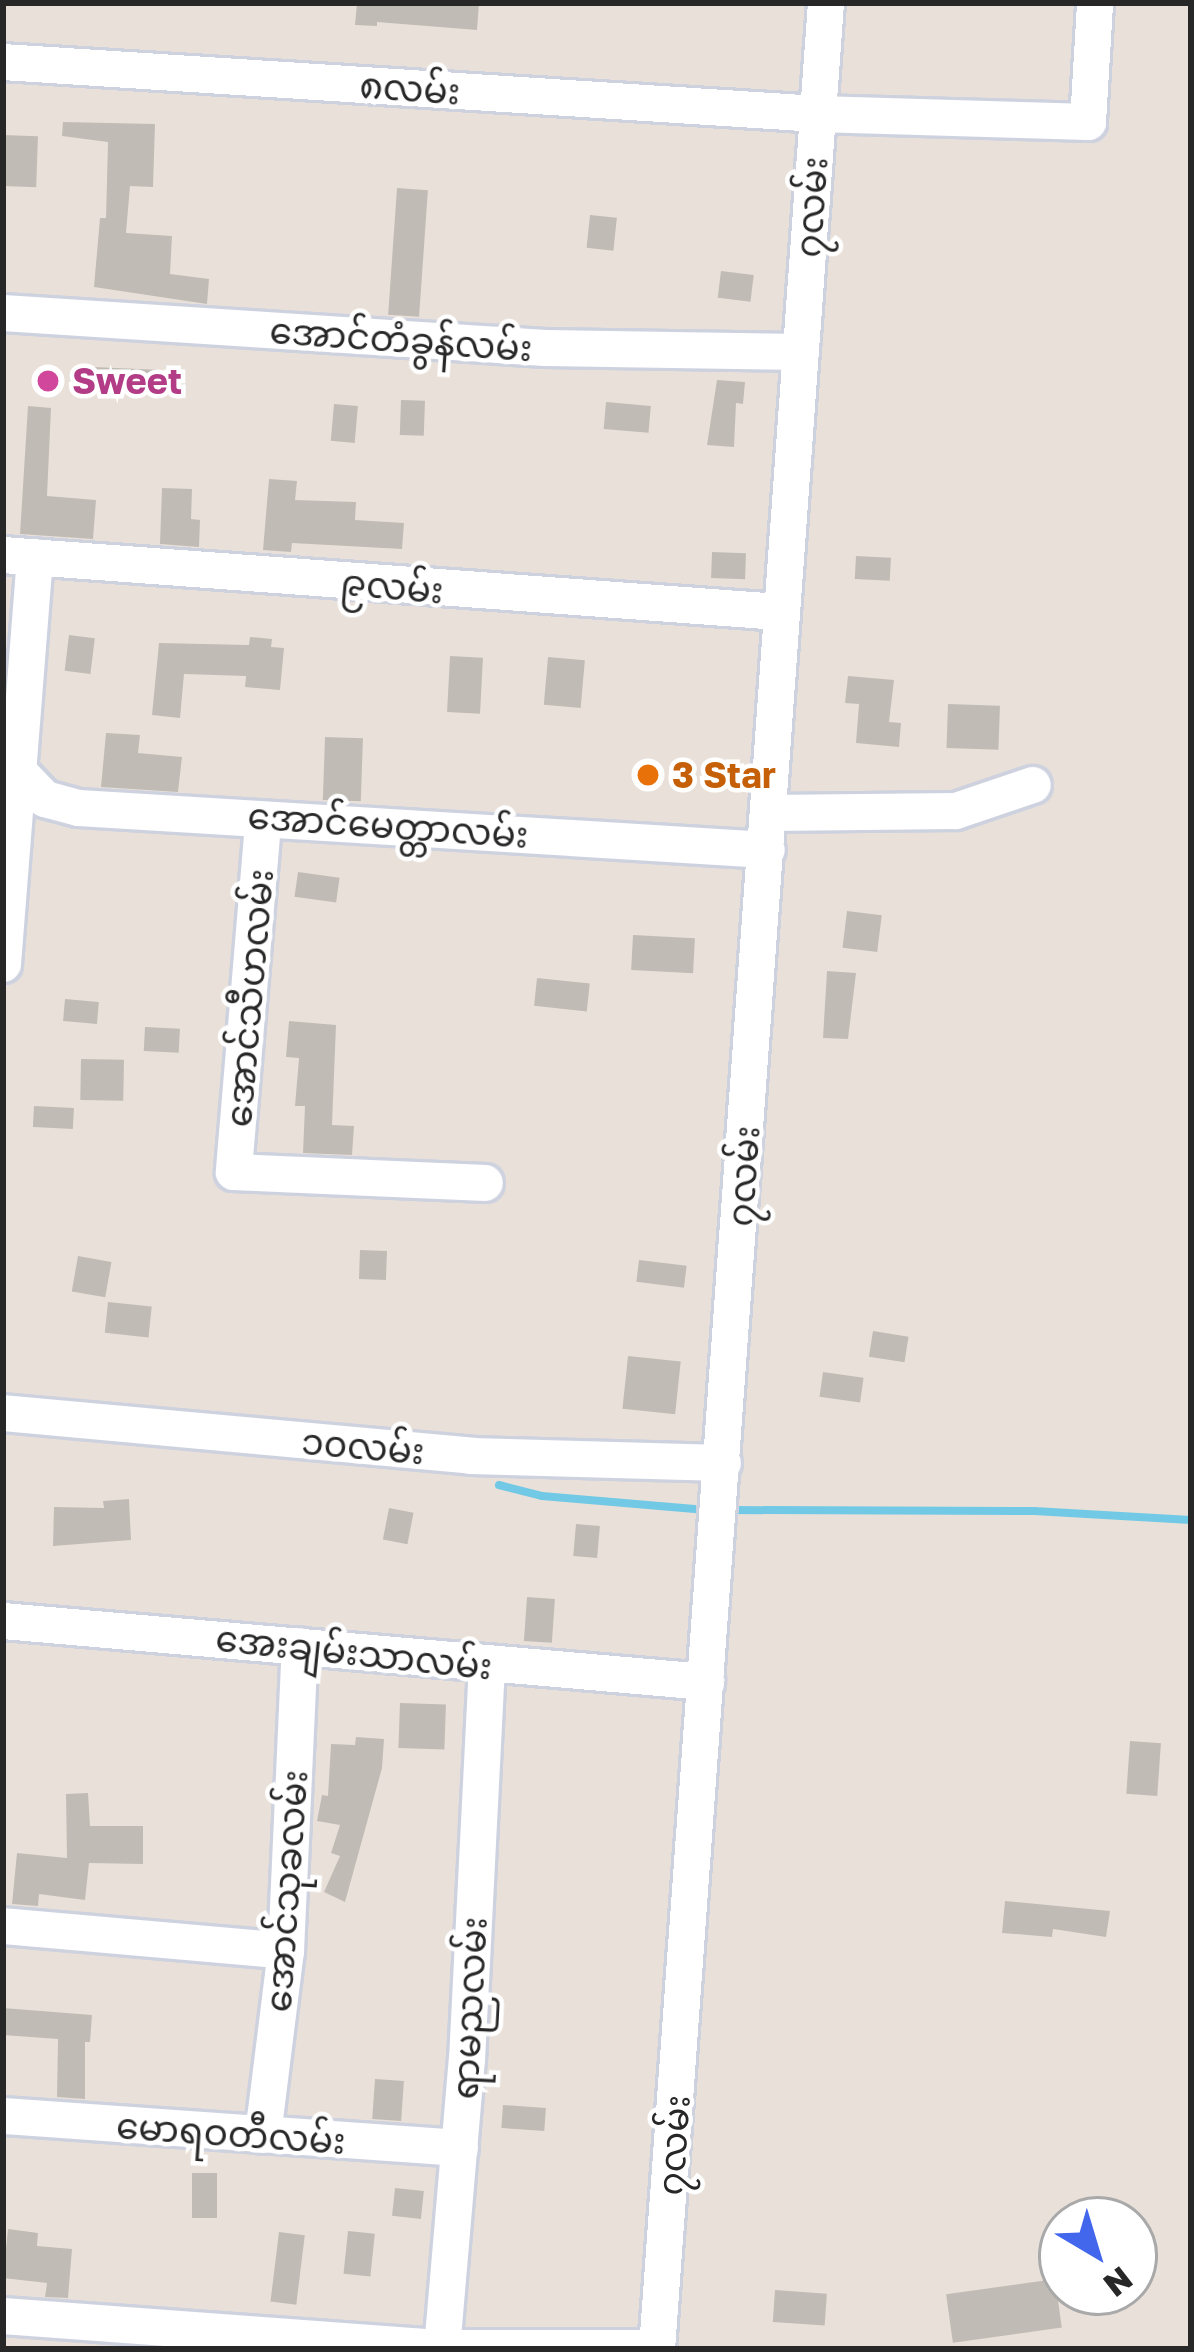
<!DOCTYPE html>
<html>
<head>
<meta charset="utf-8">
<style>
	body { margin:0 }
	#map { position:relative; width:1194px; height:2352px; overflow:hidden; background:#e9e1d9; font-family:"Golos Text","Noto Sans Myanmar",sans-serif }
	div>[style] { position:absolute }
	[style*='--x'] { left:calc(var(--x)*1px); top:calc(var(--y)*1px); width:calc(var(--w)*1px); rotate:calc(var(--a)*1deg) }
	.stream>* { height:8px; margin:-4px; padding:0 4px; transform-origin:4px; border-radius:4px; background:#72c9e5 }
	.building>* { inset:0; background:#c1bbb6; transform-origin:0 0 }
	.roads { filter:drop-shadow(3px 0 #ced2df) drop-shadow(-3px 0 #ced2df) drop-shadow(0 3px #ced2df) drop-shadow(0 -3px #ced2df) }
	.minor>* { height:36px; margin:-18px; padding:0 18px; transform-origin:18px; border-radius:18px; background:#fff }
	.dots>* { width:33px; height:33px; translate:-50% -50%; box-sizing:border-box; border:6px solid #fff; border-radius:50% }
	span { translate:-50% -50%; white-space:nowrap; text-align:center; line-height:1.15; -webkit-text-stroke:9px #fff; paint-order:stroke }
	.street-label { font-size:36px; color:#272727 }
	.hotel-label { font-size:36px; color:#b23c85; font-weight:700 }
	.left { translate:0 -50%; text-align:left }
	.food-label { font-size:36px; color:#c56008; font-weight:700 }
	.frame { position:absolute; inset:0; border:6px solid #272727; pointer-events:none }
	.north { position:absolute; left:1038px; top:2196px; width:120px; height:120px; box-sizing:border-box; background:#fff; border:3px solid #a9a9a9; border-radius:50%; rotate:142deg; font-size:33px; font-weight:700; line-height:48px; text-align:center; color:#272727 }
	.north::after { content:''; display:block; margin:auto; width:42px; height:54px; background:#4266ec; clip-path:polygon(50% 0,100% 100%,50% 72%,0 100%) }
</style>
</head>
<body>
<div id="map">
	<div class="stream">
		<i style="--x:499;--y:1485;--w:44;--a:14.3"></i>
		<i style="--x:542;--y:1496;--w:165;--a:4.9"></i>
		<i style="--x:727;--y:1510;--w:307;--a:0.2"></i>
		<i style="--x:1034;--y:1511;--w:157;--a:3.3"></i>
	</div>
	<div class="building">
		<i style="clip-path:polygon(357px 3px,479px 3px,477px 30px,377px 22px,377px 26px,355px 25px)"></i>
		<i style="clip-path:polygon(63px 122px,155px 124px,153px 187px,130px 186px,126px 233px,172px 236px,170px 274px,209px 279px,207px 304px,94px 287px,100px 218px,106px 218px,108px 142px,62px 136px)"></i>
		<i style="left:3px;top:135px;width:35px;height:51px;rotate:2deg"></i>
		<i style="left:397px;top:188px;width:31px;height:127px;rotate:4deg"></i>
		<i style="left:590px;top:215px;width:27px;height:33px;rotate:6deg"></i>
		<i style="left:721px;top:271px;width:33px;height:27px;rotate:7deg"></i>
		<i style="clip-path:polygon(93px 367px,161px 370px,159px 395px,91px 388px)"></i>
		<i style="clip-path:polygon(717px 380px,745px 382px,743px 404px,736px 403px,734px 447px,707px 445px)"></i>
		<i style="left:401px;top:400px;width:24px;height:35px;rotate:2deg"></i>
		<i style="left:606px;top:402px;width:45px;height:27px;rotate:5deg"></i>
		<i style="left:334px;top:404px;width:24px;height:37px;rotate:5deg"></i>
		<i style="clip-path:polygon(28px 406px,51px 408px,47px 496px,96px 500px,93px 539px,20px 534px)"></i>
		<i style="clip-path:polygon(269px 479px,297px 481px,295px 500px,356px 502px,355px 520px,404px 523px,402px 549px,292px 543px,291px 552px,263px 550px)"></i>
		<i style="clip-path:polygon(162px 488px,192px 489px,191px 519px,200px 520px,199px 547px,160px 544px)"></i>
		<i style="left:712px;top:552px;width:34px;height:26px;rotate:2deg"></i>
		<i style="left:856px;top:556px;width:35px;height:23px;rotate:3deg"></i>
		<i style="left:69px;top:635px;width:26px;height:36px;rotate:7deg"></i>
		<i style="clip-path:polygon(250px 637px,272px 639px,271px 647px,284px 648px,280px 690px,245px 687px,246px 676px,184px 674px,180px 718px,152px 715px,159px 643px,249px 645px)"></i>
		<i style="left:450px;top:656px;width:33px;height:56px;rotate:3deg"></i>
		<i style="left:548px;top:657px;width:37px;height:48px;rotate:5deg"></i>
		<i style="clip-path:polygon(848px 676px,894px 680px,889px 722px,901px 723px,899px 747px,856px 743px,859px 704px,845px 703px)"></i>
		<i style="left:948px;top:704px;width:52px;height:44px;rotate:2deg"></i>
		<i style="clip-path:polygon(106px 733px,140px 735px,138px 753px,182px 757px,178px 792px,101px 787px)"></i>
		<i style="left:325px;top:737px;width:38px;height:63px;rotate:2deg"></i>
		<i style="left:298px;top:872px;width:42px;height:25px;rotate:8deg"></i>
		<i style="left:847px;top:911px;width:35px;height:37px;rotate:7deg"></i>
		<i style="left:633px;top:935px;width:62px;height:35px;rotate:3deg"></i>
		<i style="clip-path:polygon(827px 971px,856px 973px,848px 1039px,823px 1038px)"></i>
		<i style="left:537px;top:978px;width:53px;height:28px;rotate:6deg"></i>
		<i style="left:65px;top:999px;width:34px;height:22px;rotate:5deg"></i>
		<i style="clip-path:polygon(289px 1021px,336px 1025px,332px 1125px,354px 1126px,352px 1155px,303px 1153px,305px 1106px,295px 1106px,299px 1058px,286px 1057px)"></i>
		<i style="left:145px;top:1027px;width:35px;height:24px;rotate:3deg"></i>
		<i style="left:81px;top:1059px;width:43px;height:41px;rotate:1deg"></i>
		<i style="left:34px;top:1106px;width:40px;height:21px;rotate:3deg"></i>
		<i style="left:360px;top:1250px;width:27px;height:29px;rotate:2deg"></i>
		<i style="left:78px;top:1256px;width:34px;height:36px;rotate:10deg"></i>
		<i style="left:639px;top:1260px;width:48px;height:22px;rotate:7deg"></i>
		<i style="left:108px;top:1302px;width:44px;height:31px;rotate:6deg"></i>
		<i style="left:873px;top:1331px;width:36px;height:26px;rotate:9deg"></i>
		<i style="left:628px;top:1356px;width:53px;height:53px;rotate:6deg"></i>
		<i style="left:823px;top:1372px;width:41px;height:25px;rotate:8deg"></i>
		<i style="clip-path:polygon(129px 1499px,131px 1540px,53px 1546px,54px 1507px,104px 1508px,103px 1501px)"></i>
		<i style="left:389px;top:1508px;width:25px;height:32px;rotate:11deg"></i>
		<i style="left:576px;top:1524px;width:24px;height:32px;rotate:5deg"></i>
		<i style="left:527px;top:1597px;width:28px;height:44px;rotate:4deg"></i>
		<i style="left:400px;top:1703px;width:46px;height:45px;rotate:2deg"></i>
		<i style="clip-path:polygon(356px 1737px,384px 1739px,382px 1768px,345px 1902px,324px 1892px,340px 1856px,331px 1853px,340px 1825px,317px 1821px,322px 1795px,328px 1796px,331px 1744px,355px 1745px)"></i>
		<i style="left:1130px;top:1741px;width:31px;height:53px;rotate:4deg"></i>
		<i style="clip-path:polygon(88px 1793px,90px 1826px,143px 1826px,143px 1864px,89px 1863px,85px 1900px,39px 1894px,38px 1906px,12px 1904px,17px 1853px,67px 1858px,66px 1794px)"></i>
		<i style="clip-path:polygon(1005px 1901px,1110px 1911px,1106px 1937px,1053px 1929px,1052px 1937px,1002px 1933px)"></i>
		<i style="clip-path:polygon(3px 2008px,92px 2015px,90px 2042px,85px 2042px,85px 2099px,57px 2097px,58px 2039px,3px 2035px)"></i>
		<i style="left:375px;top:2079px;width:29px;height:40px;rotate:4deg"></i>
		<i style="left:503px;top:2105px;width:43px;height:23px;rotate:4deg"></i>
		<i style="left:192px;top:2173px;width:25px;height:45px"></i>
		<i style="left:395px;top:2188px;width:29px;height:28px;rotate:6deg"></i>
		<i style="clip-path:polygon(8px 2229px,38px 2233px,37px 2246px,72px 2249px,68px 2298px,45px 2297px,47px 2283px,3px 2278px)"></i>
		<i style="left:348px;top:2231px;width:27px;height:43px;rotate:6deg"></i>
		<i style="left:279px;top:2232px;width:26px;height:70px;rotate:7deg"></i>
		<i style="left:1055px;top:2279px;width:49px;height:110px;rotate:82deg"></i>
		<i style="left:775px;top:2290px;width:52px;height:32px;rotate:4deg"></i>
	</div>
	<div class="roads">
		<div class="minor">
			<i style="--x:3;--y:62;--w:817;--a:3.65"></i>
			<i style="--x:818;--y:114;--w:270;--a:1.7"></i>
			<i style="--x:1088;--y:122;--w:119;--a:-86.6"></i>
			<i style="--x:3;--y:313;--w:543;--a:3.69"></i>
			<i style="--x:545;--y:348;--w:255;--a:0.9"></i>
			<i style="--x:3;--y:555;--w:779;--a:4.2"></i>
			<i style="--x:21;--y:774;--w:35;--a:46"></i>
			<i style="--x:45;--y:799;--w:35;--a:15"></i>
			<i style="--x:79;--y:808;--w:689;--a:3.49"></i>
			<i style="--x:769;--y:813;--w:187;--a:-0.6"></i>
			<i style="--x:956;--y:811;--w:81;--a:-18.7"></i>
			<i style="--x:263;--y:824;--w:349;--a:94.8"></i>
			<i style="--x:234;--y:1172;--w:251;--a:2.5"></i>
			<i style="--x:3;--y:964;--w:408;--a:-85.5"></i>
			<i style="--x:3;--y:1413;--w:470;--a:5.2"></i>
			<i style="--x:471;--y:1456;--w:252;--a:1.6"></i>
			<i style="--x:3;--y:1621;--w:706;--a:4.96"></i>
			<i style="--x:3;--y:1926;--w:284;--a:5"></i>
			<i style="--x:3;--y:2116;--w:458;--a:4"></i>
			<i style="--x:263;--y:2135;--w:185;--a:-82.9"></i>
			<i style="--x:286;--y:1951;--w:305;--a:-87.4"></i>
			<i style="--x:3;--y:2316;--w:440;--a:4.2"></i>
			<i style="--x:442;--y:2348;--w:215;--a:0"></i>
			<i style="--x:442;--y:2349;--w:290;--a:-85.1"></i>
			<i style="--x:467;--y:2060;--w:394;--a:-87.1"></i>
			<i style="--x:657;--y:2349;--w:2352;--a:-85.88"></i>
		</div>
	</div>
	<div class="dots">
		<i style="left:48px;top:381px;background:#d1479c"></i>
		<i style="left:648px;top:775px;background:#e8710a"></i>
	</div>
	<div class="street-label">
		<span style="left:410px;top:88px;rotate:4deg">၈လမ်း</span>
		<span style="left:811px;top:207px;rotate:-86deg">၇လမ်း</span>
		<span style="left:401px;top:339px;rotate:4deg">အောင်တံခွန်လမ်း</span>
		<span style="left:392px;top:586px;rotate:5deg">၉လမ်း</span>
		<span style="left:388px;top:825px;rotate:4deg">အောင်မေတ္တာလမ်း</span>
		<span style="left:249px;top:998px;rotate:-85deg">အောင်သီဟလမ်း</span>
		<span style="left:743px;top:1176px;rotate:-86deg">၇လမ်း</span>
		<span style="left:363px;top:1446px;rotate:5deg">၁၀လမ်း</span>
		<span style="left:354px;top:1652px;rotate:6deg">အေးချမ်းသာလမ်း</span>
		<span style="left:286px;top:1891px;rotate:-86deg">အောင်သုခလမ်း</span>
		<span style="left:469px;top:2008px;rotate:-87deg">ရာမညလမ်း</span>
		<span style="left:231px;top:2133px;rotate:4deg">မောရဝတီလမ်း</span>
		<span style="left:673px;top:2145px;rotate:-86deg">၇လမ်း</span>
	</div>
	<div class="hotel-label">
		<span class="left" style="left:72px;top:381px">Sweet</span>
	</div>
	<div class="food-label">
		<span class="left" style="left:672px;top:775px">3 Star</span>
	</div>
	<div class="frame"></div>
	<div class="north">N</div>
</div>
</body>
</html>
